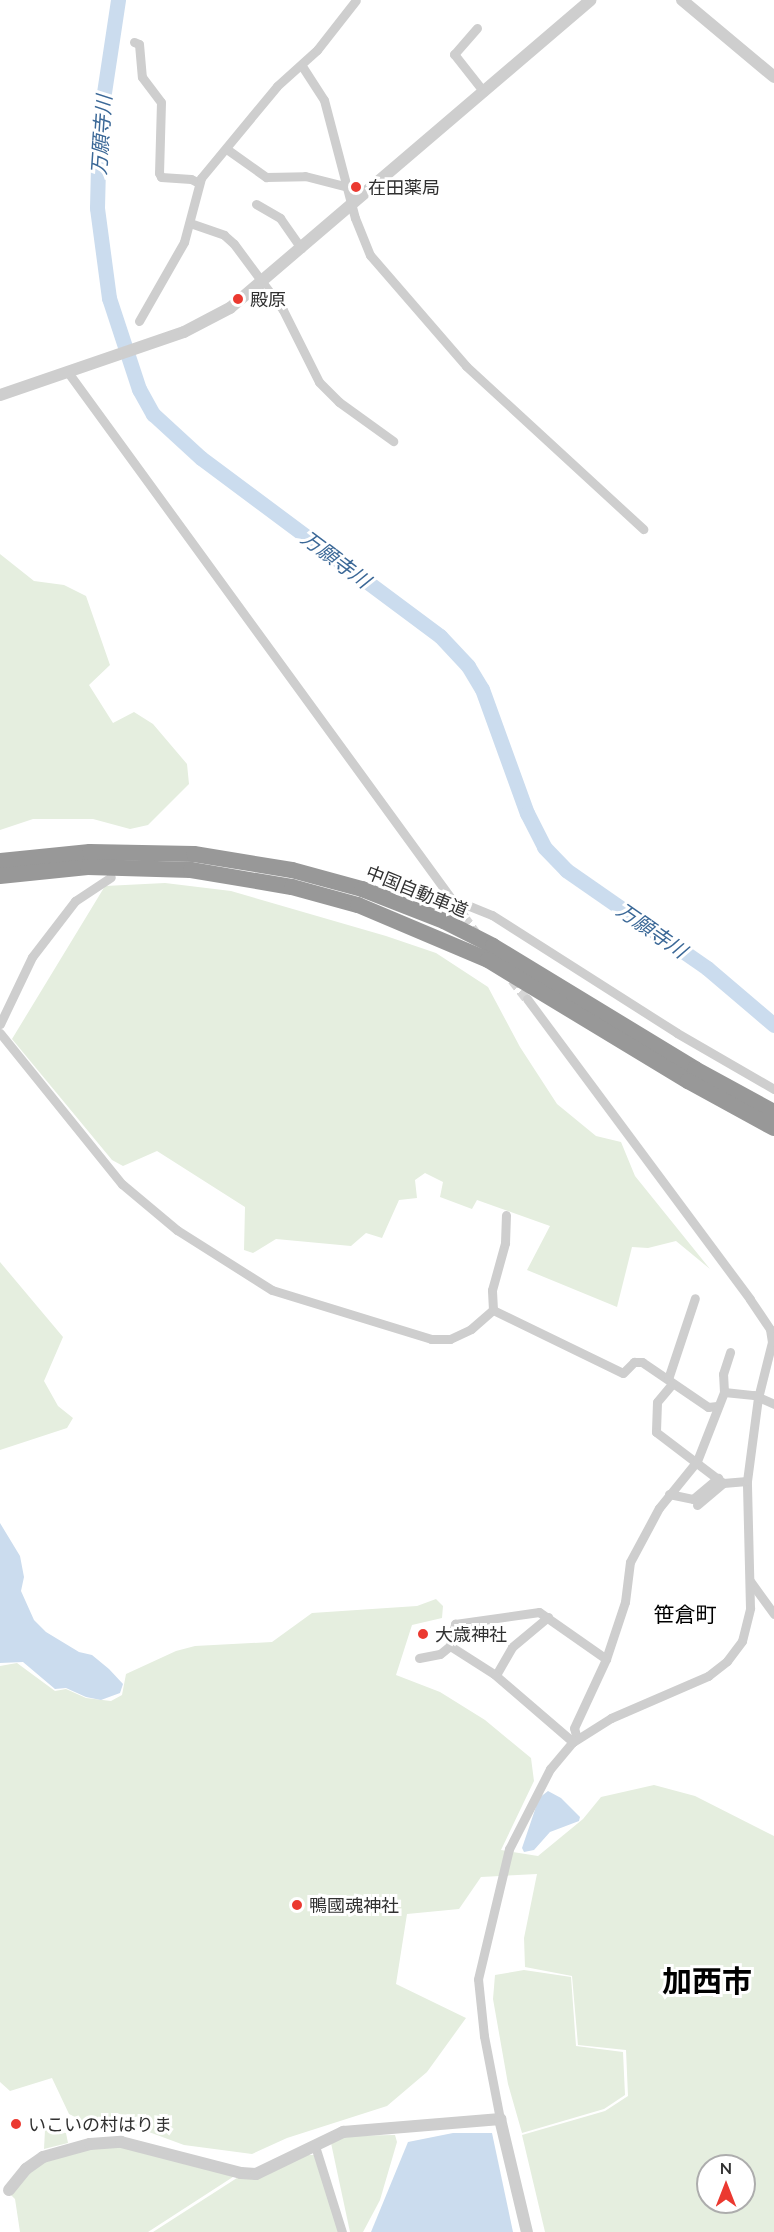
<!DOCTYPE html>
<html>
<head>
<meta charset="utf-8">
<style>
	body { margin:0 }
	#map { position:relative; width:774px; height:2232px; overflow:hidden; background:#fff; font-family:Lato,"Noto Sans JP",sans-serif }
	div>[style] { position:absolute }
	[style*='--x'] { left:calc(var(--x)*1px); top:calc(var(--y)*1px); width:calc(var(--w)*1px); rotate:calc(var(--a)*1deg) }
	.green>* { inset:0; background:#e5eedf }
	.water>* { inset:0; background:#cbdcee }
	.river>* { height:15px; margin:-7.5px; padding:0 7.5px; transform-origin:7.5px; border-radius:7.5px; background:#cbdcee }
	.minor-tunnel>* { height:9px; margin-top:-4.5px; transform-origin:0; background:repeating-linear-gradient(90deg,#d6d6d6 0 9px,transparent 0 13.5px) }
	.minor>* { height:9px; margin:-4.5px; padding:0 4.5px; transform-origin:4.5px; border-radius:4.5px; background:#cecece }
	.tertiary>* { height:12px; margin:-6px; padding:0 6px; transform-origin:6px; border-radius:6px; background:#cecece }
	.motorway>* { height:16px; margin:-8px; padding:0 8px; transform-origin:8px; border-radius:8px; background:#989898 }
	.dots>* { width:16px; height:16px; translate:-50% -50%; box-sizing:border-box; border:3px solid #fff; border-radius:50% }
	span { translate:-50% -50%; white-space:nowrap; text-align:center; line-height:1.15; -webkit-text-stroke:6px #fff; paint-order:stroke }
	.poi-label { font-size:18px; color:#313131 }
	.left { translate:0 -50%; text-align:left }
	.street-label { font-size:18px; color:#313131 }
	.water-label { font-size:20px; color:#3b6897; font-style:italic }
	.quarter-label { font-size:21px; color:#000 }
	.town-label { font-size:30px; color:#000; font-weight:700 }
	.north { position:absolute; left:696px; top:2154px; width:60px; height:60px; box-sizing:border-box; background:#fff; border:2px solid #adadad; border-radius:50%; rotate:0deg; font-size:16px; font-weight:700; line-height:24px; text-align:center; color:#313131 }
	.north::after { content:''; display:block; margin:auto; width:21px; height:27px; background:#eb3930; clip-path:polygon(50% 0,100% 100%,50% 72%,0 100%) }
</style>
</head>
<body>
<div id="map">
	<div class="green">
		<i style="clip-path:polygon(0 554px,34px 581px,64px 585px,86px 596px,110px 665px,89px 685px,113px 723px,134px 712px,153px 724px,187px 764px,189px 784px,148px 825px,130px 829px,93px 819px,33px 819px,0 830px)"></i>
		<i style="clip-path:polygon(165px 883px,231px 891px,386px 936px,436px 953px,488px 987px,520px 1047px,557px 1104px,596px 1136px,621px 1142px,635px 1176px,710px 1269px,676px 1241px,648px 1248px,632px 1247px,617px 1307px,527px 1270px,550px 1226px,477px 1200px,472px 1209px,440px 1197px,443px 1182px,425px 1173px,415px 1180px,417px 1198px,399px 1200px,382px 1238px,366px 1233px,351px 1246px,276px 1239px,253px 1253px,244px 1250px,245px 1207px,157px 1151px,123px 1166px,112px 1160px,12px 1039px,105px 886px)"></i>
		<i style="clip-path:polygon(0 1262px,63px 1337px,44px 1381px,58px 1406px,73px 1418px,67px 1428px,0 1450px)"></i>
		<i style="clip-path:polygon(evenodd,436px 1599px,443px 1606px,442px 1618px,412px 1625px,396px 1675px,440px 1692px,485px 1720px,531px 1758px,534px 1781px,501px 1850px,538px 1856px,583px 1819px,601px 1797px,654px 1785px,695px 1796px,774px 1836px,774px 2232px,545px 2232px,522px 2135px,605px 2111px,628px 2096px,626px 2050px,578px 2045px,572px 1976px,525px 1967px,524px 1938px,537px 1874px,481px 1877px,459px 1909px,407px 1914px,396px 1984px,466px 2018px,427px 2072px,387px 2106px,287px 2138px,252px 2154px,184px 2145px,138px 2128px,95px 2127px,69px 2114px,52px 2078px,10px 2091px,0 2082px,0 1666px,17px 1663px,55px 1691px,66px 1689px,86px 1698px,111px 1701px,122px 1695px,126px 1674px,176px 1651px,195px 1646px,272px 1642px,312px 1613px,417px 1606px,436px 1599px,708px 2166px,744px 2166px,744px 2202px,708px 2202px,708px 2166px)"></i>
		<i style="clip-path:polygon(524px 1970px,571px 1977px,576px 2046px,623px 2052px,625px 2095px,604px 2109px,522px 2133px,508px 2084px,493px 1999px,495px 1975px)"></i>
		<i style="clip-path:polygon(45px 2130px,66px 2133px,68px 2143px,44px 2149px)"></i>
		<i style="clip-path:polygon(395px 2135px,397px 2142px,380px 2200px,363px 2232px,350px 2232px,331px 2143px,344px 2136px)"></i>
		<i style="clip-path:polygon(122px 2146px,236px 2175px,148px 2232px,20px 2232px,15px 2199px,9px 2193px,44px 2159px,75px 2149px)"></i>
		<i style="clip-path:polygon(306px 2155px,314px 2155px,339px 2232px,153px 2232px,240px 2176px)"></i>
	</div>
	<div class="water">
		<i style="clip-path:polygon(0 1523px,20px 1556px,24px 1577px,21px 1591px,34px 1620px,46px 1632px,79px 1652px,92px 1655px,109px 1669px,123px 1684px,120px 1693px,101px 1700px,86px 1697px,66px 1688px,55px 1689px,23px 1662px,0 1663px)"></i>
		<i style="clip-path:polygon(548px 1791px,561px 1798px,580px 1817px,579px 1821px,550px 1832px,534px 1850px,524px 1852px,522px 1848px,539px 1798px)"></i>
		<i style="clip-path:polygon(453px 2133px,492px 2133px,513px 2232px,371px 2232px,408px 2142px)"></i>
	</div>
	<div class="river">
		<i style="--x:118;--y:0;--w:127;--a:98.6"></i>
		<i style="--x:99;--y:126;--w:82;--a:91.4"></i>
		<i style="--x:97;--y:208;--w:91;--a:82.4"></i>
		<i style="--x:109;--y:298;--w:96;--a:71.8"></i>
		<i style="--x:139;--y:389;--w:29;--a:61"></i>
		<i style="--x:153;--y:414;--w:65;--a:42.5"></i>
		<i style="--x:201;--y:458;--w:298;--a:36.7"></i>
		<i style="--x:440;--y:636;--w:41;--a:47"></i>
		<i style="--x:468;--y:666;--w:27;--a:59"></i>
		<i style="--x:482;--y:689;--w:132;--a:70.1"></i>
		<i style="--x:527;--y:813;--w:38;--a:63"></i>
		<i style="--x:544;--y:847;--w:32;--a:46"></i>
		<i style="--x:566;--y:870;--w:172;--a:34.8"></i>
		<i style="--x:707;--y:968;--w:88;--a:40.4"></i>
	</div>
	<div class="minor-tunnel">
		<i style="--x:464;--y:916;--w:24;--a:54"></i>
		<i style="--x:512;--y:980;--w:24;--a:52"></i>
	</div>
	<div class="minor">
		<i style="--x:477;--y:28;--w:35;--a:131"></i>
		<i style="--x:454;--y:54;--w:48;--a:51.7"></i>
		<i style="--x:134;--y:42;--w:5;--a:22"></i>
		<i style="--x:139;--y:44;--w:33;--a:85"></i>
		<i style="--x:142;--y:77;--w:31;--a:53"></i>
		<i style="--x:161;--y:102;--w:71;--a:91.6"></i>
		<i style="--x:159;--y:173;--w:4;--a:63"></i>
		<i style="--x:161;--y:177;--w:30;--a:4"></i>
		<i style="--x:191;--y:179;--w:9;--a:27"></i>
		<i style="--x:302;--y:66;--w:40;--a:57.1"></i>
		<i style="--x:324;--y:100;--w:122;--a:75.3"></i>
		<i style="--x:355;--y:218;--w:40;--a:68"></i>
		<i style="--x:370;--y:255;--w:147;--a:49.1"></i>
		<i style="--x:466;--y:366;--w:241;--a:42.6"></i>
		<i style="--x:228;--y:150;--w:47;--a:35.4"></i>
		<i style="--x:266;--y:177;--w:39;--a:-1"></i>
		<i style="--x:305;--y:176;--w:44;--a:14.3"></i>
		<i style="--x:256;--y:204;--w:28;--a:30"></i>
		<i style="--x:280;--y:218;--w:37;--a:55"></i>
		<i style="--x:190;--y:223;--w:36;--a:19"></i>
		<i style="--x:224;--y:235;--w:13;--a:42"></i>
		<i style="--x:234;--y:244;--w:82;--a:53.4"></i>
		<i style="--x:283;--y:310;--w:80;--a:63.4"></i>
		<i style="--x:319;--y:382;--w:28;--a:45"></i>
		<i style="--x:339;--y:402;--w:67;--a:35.8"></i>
		<i style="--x:139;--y:321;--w:91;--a:-60.3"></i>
		<i style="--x:184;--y:242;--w:66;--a:-75.1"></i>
		<i style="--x:201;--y:178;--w:119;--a:-50.4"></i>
		<i style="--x:277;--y:86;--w:54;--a:-42"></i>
		<i style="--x:317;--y:50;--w:63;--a:-52"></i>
		<i style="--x:67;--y:371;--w:674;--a:53.93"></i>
		<i style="--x:458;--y:907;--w:9;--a:-13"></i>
		<i style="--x:467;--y:905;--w:27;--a:22"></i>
		<i style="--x:492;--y:915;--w:219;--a:32.5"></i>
		<i style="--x:677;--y:1033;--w:112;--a:30"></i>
		<i style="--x:0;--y:1024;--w:74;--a:-64.5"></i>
		<i style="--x:32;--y:957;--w:71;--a:-52.5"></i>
		<i style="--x:75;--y:901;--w:43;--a:-33.7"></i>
		<i style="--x:0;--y:1033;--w:194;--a:51.1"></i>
		<i style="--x:122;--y:1184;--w:72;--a:39.9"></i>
		<i style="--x:177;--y:1230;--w:112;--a:32.3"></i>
		<i style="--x:272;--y:1290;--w:166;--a:17.1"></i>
		<i style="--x:431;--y:1339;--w:19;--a:0"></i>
		<i style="--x:450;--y:1339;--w:23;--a:-25"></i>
		<i style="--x:471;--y:1329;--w:29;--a:-41"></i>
		<i style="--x:493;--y:1310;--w:20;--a:-93"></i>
		<i style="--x:492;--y:1290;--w:49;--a:-74.5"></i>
		<i style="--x:505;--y:1243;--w:28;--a:-88"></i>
		<i style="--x:493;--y:1310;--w:144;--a:25.9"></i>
		<i style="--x:623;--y:1373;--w:16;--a:-45"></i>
		<i style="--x:634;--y:1362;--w:8;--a:0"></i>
		<i style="--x:642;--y:1362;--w:80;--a:34.3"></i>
		<i style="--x:708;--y:1407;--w:9;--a:-6"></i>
		<i style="--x:668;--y:1379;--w:85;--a:-71.6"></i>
		<i style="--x:672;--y:1384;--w:23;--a:130"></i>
		<i style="--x:657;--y:1402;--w:30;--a:92"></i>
		<i style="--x:656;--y:1432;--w:84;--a:37.3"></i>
		<i style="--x:723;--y:1483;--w:24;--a:-5"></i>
		<i style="--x:724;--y:1392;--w:18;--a:-93"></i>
		<i style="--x:723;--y:1374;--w:23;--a:-72"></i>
		<i style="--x:669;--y:1494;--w:25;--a:12"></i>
		<i style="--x:693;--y:1499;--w:33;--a:-40"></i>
		<i style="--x:697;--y:1505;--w:34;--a:-40"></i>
		<i style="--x:750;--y:1581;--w:41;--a:54"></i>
		<i style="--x:419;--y:1658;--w:21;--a:-11"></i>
		<i style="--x:440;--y:1654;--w:13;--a:-39"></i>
		<i style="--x:496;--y:1675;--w:32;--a:-60"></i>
		<i style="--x:512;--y:1647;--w:47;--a:-39.8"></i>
		<i style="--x:577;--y:1739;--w:11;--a:-105"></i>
		<i style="--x:574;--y:1728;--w:76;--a:-65.1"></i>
		<i style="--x:606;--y:1659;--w:60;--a:-71.6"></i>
		<i style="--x:625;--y:1602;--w:40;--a:-82.9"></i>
		<i style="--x:630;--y:1562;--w:61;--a:-61.8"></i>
		<i style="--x:659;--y:1508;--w:60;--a:-51"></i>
		<i style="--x:697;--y:1461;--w:74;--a:-68.6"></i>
		<i style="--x:724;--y:1392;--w:30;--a:6"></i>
		<i style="--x:754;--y:1395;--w:22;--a:24"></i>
		<i style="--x:573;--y:1742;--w:104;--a:-139.3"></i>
		<i style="--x:494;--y:1674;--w:52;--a:-147.5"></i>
		<i style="--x:450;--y:1646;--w:23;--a:-77"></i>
		<i style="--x:455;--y:1624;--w:85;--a:-8.1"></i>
		<i style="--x:539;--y:1612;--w:82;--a:35"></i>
		<i style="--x:500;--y:2119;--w:85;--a:-100.9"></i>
		<i style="--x:484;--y:2036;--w:57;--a:-96"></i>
		<i style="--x:478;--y:1979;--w:134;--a:-76.6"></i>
		<i style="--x:509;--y:1849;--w:90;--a:-62.9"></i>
		<i style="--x:550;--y:1769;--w:35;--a:-50"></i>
		<i style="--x:573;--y:1742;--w:45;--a:-32.3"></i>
		<i style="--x:611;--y:1718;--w:106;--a:-23.4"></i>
		<i style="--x:708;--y:1676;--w:24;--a:-38"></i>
		<i style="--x:727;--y:1661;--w:25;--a:-53"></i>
		<i style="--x:742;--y:1641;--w:34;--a:-76"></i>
		<i style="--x:750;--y:1608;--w:127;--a:-91.4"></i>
		<i style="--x:747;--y:1481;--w:84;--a:-82.5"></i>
		<i style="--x:758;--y:1398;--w:58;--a:-76"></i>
		<i style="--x:772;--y:1342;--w:13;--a:-99"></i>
		<i style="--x:770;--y:1329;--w:36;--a:-124"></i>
		<i style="--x:750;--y:1299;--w:374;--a:-126.6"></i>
		<i style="--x:315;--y:2146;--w:90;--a:72.6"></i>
	</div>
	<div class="tertiary">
		<i style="--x:682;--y:0;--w:120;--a:39.9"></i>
		<i style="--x:0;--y:395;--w:194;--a:-18.9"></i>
		<i style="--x:184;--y:332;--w:52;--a:-27.6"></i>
		<i style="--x:230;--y:308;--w:474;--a:-40.5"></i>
		<i style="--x:9;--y:2190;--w:27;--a:-51"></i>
		<i style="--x:26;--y:2169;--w:21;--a:-35"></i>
		<i style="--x:43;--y:2157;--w:49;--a:-15.5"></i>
		<i style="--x:90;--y:2144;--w:31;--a:-4"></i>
		<i style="--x:121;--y:2142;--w:124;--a:14.5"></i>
		<i style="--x:241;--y:2173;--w:15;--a:4"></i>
		<i style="--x:256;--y:2174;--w:97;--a:-25.8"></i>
		<i style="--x:343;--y:2132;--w:158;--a:-4.7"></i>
		<i style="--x:500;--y:2119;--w:116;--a:76.6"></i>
	</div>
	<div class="motorway">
		<i style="--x:0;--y:861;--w:90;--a:-5.7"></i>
		<i style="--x:90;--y:852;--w:104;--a:1.1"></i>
		<i style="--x:194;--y:854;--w:99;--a:9.3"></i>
		<i style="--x:292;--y:870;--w:73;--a:15.2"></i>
		<i style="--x:362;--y:889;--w:88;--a:21.3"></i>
		<i style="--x:444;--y:921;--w:55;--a:27"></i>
		<i style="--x:493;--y:946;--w:237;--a:31.3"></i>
		<i style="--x:695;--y:1069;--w:90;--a:28.6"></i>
		<i style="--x:0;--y:876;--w:88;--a:-5.8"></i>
		<i style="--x:88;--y:867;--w:103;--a:1.7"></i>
		<i style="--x:191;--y:870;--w:102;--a:9.6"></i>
		<i style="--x:292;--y:887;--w:68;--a:15.3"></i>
		<i style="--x:358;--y:905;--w:141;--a:22.9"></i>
		<i style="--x:488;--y:960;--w:234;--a:31.2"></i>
		<i style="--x:688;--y:1081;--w:98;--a:28.7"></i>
	</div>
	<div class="dots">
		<i style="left:356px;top:187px;background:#eb3930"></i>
		<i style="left:238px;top:299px;background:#eb3930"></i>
		<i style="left:423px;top:1634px;background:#eb3930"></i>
		<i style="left:297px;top:1905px;background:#eb3930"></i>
		<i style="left:16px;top:2124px;background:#eb3930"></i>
	</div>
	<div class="poi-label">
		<span class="left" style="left:368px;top:187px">在田薬局</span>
		<span class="left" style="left:250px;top:299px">殿原</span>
		<span class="left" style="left:435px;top:1634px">大歳神社</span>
		<span class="left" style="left:309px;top:1905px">鴨國魂神社</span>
		<span class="left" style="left:28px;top:2124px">いこいの村はりま</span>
	</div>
	<div class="street-label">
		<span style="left:417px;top:891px;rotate:22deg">中国自動車道</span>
	</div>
	<div class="water-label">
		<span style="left:101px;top:135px;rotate:-86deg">万願寺川</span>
		<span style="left:336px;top:559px;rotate:37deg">万願寺川</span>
		<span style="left:652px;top:930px;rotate:35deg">万願寺川</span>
	</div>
	<div class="quarter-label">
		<span style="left:685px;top:1614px">笹倉町</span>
	</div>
	<div class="town-label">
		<span style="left:707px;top:1980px">加西市</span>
	</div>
	<div class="north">N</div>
</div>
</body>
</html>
